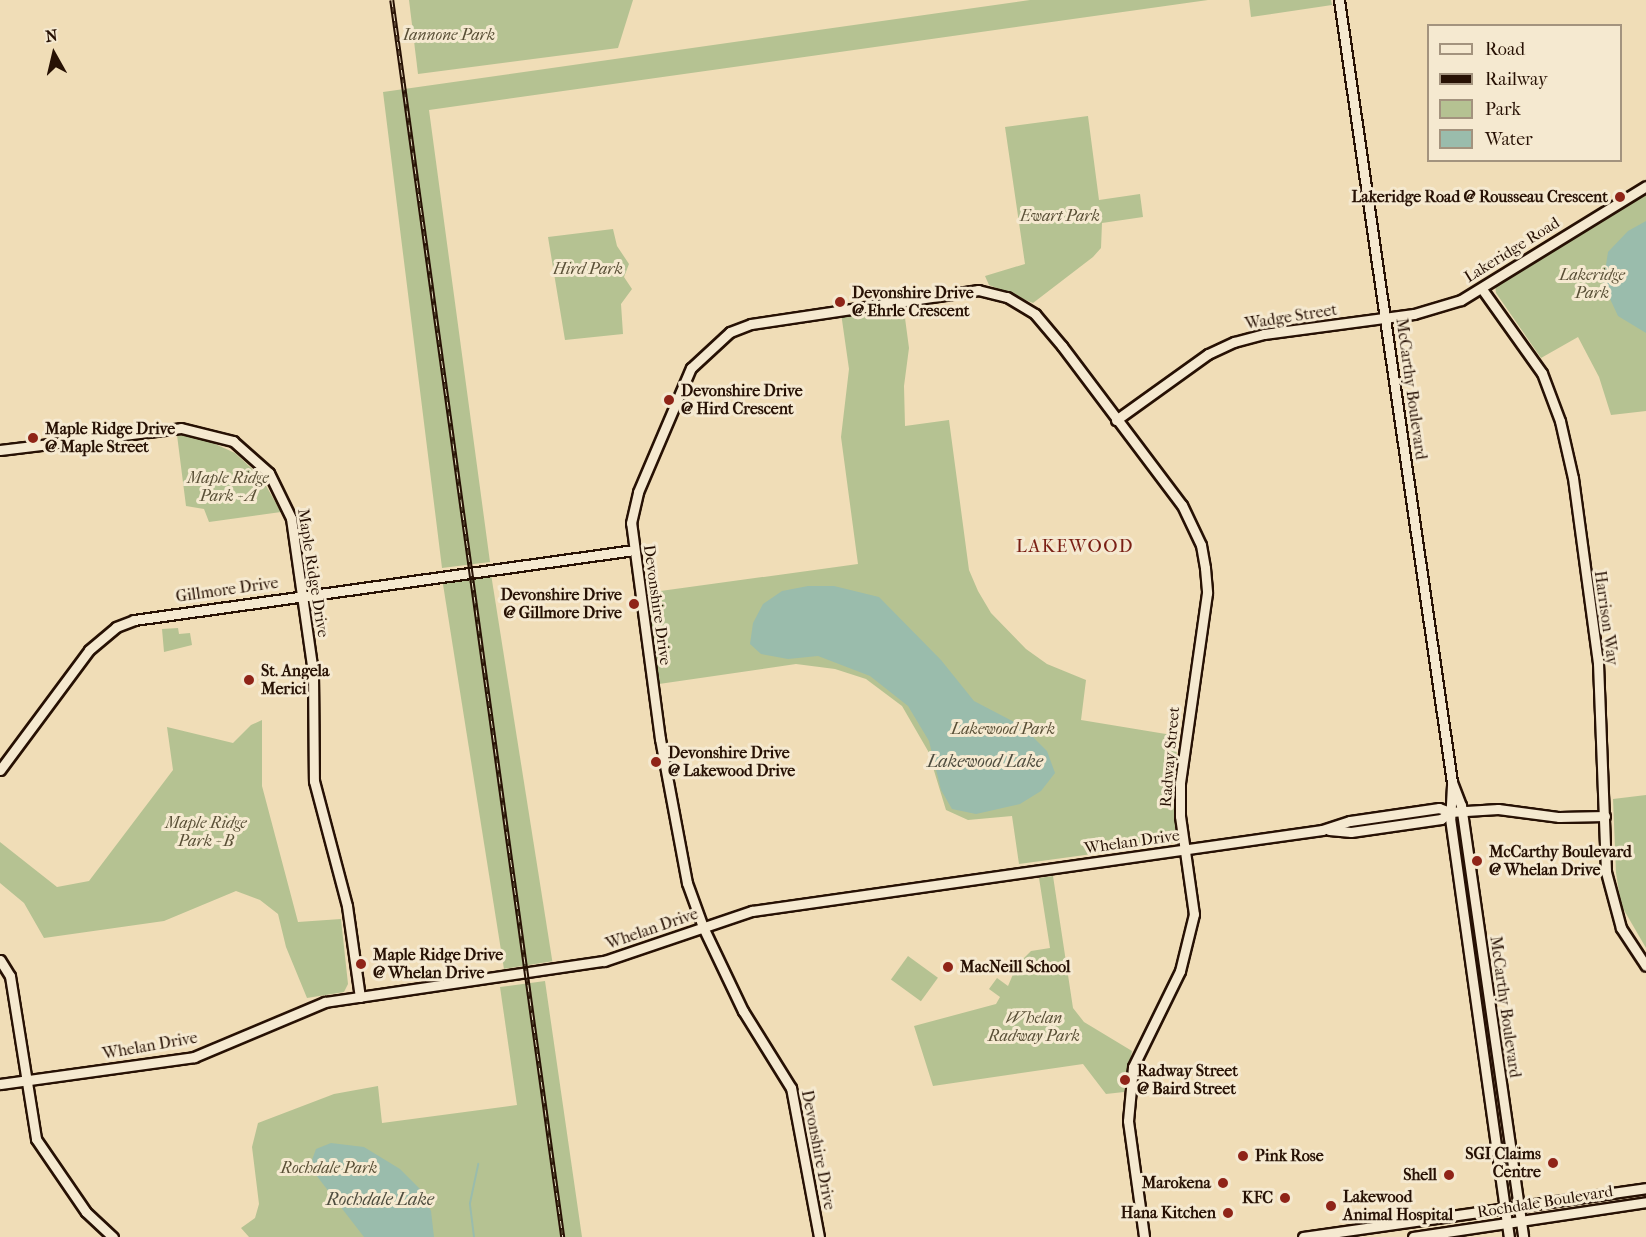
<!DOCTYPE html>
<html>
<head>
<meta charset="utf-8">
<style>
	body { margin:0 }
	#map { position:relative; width:1646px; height:1237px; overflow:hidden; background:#f0ddb7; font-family:"IM FELL French Canon",serif }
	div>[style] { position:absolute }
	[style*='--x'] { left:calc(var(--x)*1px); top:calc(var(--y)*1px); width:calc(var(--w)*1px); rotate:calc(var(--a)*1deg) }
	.green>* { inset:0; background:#b5c292; transform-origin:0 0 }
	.water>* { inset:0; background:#9abcac }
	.stream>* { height:2px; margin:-1px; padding:0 1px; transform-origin:1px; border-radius:1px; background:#9abcac }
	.roads { filter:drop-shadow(2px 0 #271104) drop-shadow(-2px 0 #271104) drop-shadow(0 2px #271104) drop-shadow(0 -2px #271104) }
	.secondary>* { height:9px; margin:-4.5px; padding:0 4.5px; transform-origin:4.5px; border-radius:4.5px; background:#f5e9d0 }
	.rail>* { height:4.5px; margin-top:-2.25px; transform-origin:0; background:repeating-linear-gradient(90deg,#f5e9d0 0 7px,#271104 0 14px); box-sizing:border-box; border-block:2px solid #271104 }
	.dots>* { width:16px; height:16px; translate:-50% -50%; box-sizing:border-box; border:3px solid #f5e9d0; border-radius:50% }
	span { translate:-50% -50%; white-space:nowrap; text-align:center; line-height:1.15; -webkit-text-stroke:6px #f5e9d0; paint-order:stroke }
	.park-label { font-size:16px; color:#594f36; font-style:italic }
	.poi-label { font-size:16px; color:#271104; font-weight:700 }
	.right { translate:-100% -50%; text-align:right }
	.left { translate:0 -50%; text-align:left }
	.street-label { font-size:16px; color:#271104 }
	.neighbourhood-label { font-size:18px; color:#7a1f14; letter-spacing:1.5px }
	.water-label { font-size:18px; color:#4f4d3f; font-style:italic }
	.legend { position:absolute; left:1427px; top:24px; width:195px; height:138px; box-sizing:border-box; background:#f5e9d0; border:2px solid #a3937e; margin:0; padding:8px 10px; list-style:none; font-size:18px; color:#271104 }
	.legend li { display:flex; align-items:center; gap:12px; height:30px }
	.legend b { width:30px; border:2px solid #a3937e }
	.north { position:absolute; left:24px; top:24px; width:60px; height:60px; -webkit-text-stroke:4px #f5e9d0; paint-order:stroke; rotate:352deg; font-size:16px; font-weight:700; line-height:24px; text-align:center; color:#271104 }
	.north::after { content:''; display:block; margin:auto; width:21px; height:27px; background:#271104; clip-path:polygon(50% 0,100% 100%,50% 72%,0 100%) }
</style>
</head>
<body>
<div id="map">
	<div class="green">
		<i style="clip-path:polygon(409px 0,633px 0,618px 48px,418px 74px)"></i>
		<i style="clip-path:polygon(1030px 0,1208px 0,429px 110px,490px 562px,442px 568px,383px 92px)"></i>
		<i style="clip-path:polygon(1249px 0,1331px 0,1332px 5px,1251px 17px)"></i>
		<i style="clip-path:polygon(1088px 116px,1099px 200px,1140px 194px,1143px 217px,1102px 223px,1101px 248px,1093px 257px,1033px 303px,989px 285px,985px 276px,1025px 264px,1005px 127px)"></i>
		<i style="clip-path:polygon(1646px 191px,1646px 411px,1611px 415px,1599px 377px,1578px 337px,1541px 358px,1496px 293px,1495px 284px)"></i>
		<i style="clip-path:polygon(613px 229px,617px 246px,629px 264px,624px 277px,632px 289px,621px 304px,623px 334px,565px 340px,548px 237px)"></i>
		<i style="clip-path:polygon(903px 303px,909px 348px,904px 386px,905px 426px,949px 420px,969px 570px,978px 591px,991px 613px,1026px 649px,1047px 664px,1086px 680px,1081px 720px,1178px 736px,1173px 795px,1177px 836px,1173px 843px,1019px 864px,1012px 816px,968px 820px,946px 810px,928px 751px,902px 706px,866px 679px,835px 669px,796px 664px,659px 684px,646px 593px,858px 564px,841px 437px,849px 369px,841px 313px)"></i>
		<i style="clip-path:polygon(177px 435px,202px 438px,235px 453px,261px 477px,281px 512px,209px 522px,204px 509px,186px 506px)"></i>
		<i style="left:491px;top:574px;width:392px;height:49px;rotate:81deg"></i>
		<i style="clip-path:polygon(178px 628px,179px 634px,190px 633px,192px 645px,164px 652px,162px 629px)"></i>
		<i style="clip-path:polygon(262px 720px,262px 786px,298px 922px,341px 919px,348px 984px,344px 992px,307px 998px,286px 947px,278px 914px,260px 900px,236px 891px,164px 921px,44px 938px,24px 903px,0 883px,0 842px,57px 887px,89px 881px,173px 770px,167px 727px,233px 743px,251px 725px)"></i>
		<i style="clip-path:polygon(1646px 795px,1646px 948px,1621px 905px,1616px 873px,1613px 799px)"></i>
		<i style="clip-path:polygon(1053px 876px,1073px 1008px,1084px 1022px,1132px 1051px,1124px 1092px,1106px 1094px,1083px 1064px,933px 1086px,914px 1026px,996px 1004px,1000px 997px,989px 989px,997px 978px,1008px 986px,1017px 965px,1031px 951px,1050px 948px,1039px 878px)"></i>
		<i style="left:908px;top:956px;width:37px;height:29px;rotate:36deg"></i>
		<i style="clip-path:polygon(545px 981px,582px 1237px,249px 1237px,241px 1228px,255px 1218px,259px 1204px,252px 1147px,258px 1123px,334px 1094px,378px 1086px,382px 1123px,517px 1105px,500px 987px)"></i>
	</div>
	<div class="water">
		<i style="clip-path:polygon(1646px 221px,1646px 333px,1618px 316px,1603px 284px,1608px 252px,1628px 231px)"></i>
		<i style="clip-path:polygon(808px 586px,834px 586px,879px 597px,941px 660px,974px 701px,1022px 726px,1047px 751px,1055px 773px,1041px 791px,1020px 804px,976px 814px,952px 809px,941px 790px,929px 741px,908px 706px,870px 676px,818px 656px,788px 659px,761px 654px,750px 644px,753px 623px,763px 604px,782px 591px)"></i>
		<i style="clip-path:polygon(331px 1143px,364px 1147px,400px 1169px,420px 1189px,431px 1211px,434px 1237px,364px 1237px,316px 1175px,312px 1160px,316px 1149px)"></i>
	</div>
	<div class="stream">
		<i style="--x:474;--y:1237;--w:34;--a:-97"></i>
		<i style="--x:470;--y:1203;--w:40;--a:-78"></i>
	</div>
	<div class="roads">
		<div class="secondary">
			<i style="--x:1339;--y:0;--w:790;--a:81.78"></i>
			<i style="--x:1452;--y:782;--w:25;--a:69"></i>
			<i style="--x:1461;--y:805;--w:436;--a:81.8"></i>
			<i style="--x:1482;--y:289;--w:103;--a:54.5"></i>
			<i style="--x:1542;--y:373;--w:51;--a:69.4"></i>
			<i style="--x:1560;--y:421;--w:58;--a:77.2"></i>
			<i style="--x:1573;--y:478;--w:187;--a:82.3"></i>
			<i style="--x:1598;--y:663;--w:209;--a:87.8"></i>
			<i style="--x:1606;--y:872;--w:58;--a:75"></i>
			<i style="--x:1621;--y:928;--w:45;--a:56.7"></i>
			<i style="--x:1116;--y:420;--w:113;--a:-35.7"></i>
			<i style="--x:1208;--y:354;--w:29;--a:-25"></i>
			<i style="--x:1234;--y:342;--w:31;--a:-15"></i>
			<i style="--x:1264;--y:334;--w:151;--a:-7.6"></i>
			<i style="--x:1414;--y:314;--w:49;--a:-16.6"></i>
			<i style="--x:1461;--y:300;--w:217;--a:-31.6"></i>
			<i style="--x:0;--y:450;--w:182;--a:-6.9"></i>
			<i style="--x:181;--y:428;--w:54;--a:14"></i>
			<i style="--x:233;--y:441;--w:48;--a:41.6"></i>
			<i style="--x:269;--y:473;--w:50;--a:63.9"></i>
			<i style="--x:291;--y:518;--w:157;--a:81.9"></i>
			<i style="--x:313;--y:673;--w:108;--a:89.5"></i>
			<i style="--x:314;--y:781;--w:129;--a:75.2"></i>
			<i style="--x:347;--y:906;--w:92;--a:81.9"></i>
			<i style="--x:0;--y:770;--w:149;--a:-53.4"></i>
			<i style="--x:89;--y:650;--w:35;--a:-40"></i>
			<i style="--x:116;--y:627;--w:19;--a:-21"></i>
			<i style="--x:134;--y:620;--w:505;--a:-7.97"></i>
			<i style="--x:1452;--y:785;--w:33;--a:93"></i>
			<i style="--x:1450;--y:818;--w:423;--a:82"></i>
			<i style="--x:1329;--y:830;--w:22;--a:5"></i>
			<i style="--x:1351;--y:832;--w:91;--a:-8.2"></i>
			<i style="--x:1441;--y:819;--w:11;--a:-38"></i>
			<i style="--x:0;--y:960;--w:19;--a:58"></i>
			<i style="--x:10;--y:976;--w:165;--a:80.9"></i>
			<i style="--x:36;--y:1139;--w:88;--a:55.6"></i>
			<i style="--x:86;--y:1212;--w:37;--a:43"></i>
			<i style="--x:0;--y:1084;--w:196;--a:-7.9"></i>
			<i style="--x:194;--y:1057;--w:142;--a:-22.8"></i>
			<i style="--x:325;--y:1002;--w:282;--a:-8.4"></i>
			<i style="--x:604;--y:961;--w:156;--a:-18.7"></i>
			<i style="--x:752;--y:911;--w:576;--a:-8.09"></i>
			<i style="--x:1322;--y:830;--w:29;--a:-18"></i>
			<i style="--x:1350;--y:821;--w:90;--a:-8.3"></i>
			<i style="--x:1439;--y:808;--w:12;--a:20"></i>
			<i style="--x:1450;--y:812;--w:48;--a:-3.6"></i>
			<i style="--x:1498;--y:809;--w:62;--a:7.5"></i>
			<i style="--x:1559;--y:817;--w:46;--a:-1.2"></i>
			<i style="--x:819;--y:1237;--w:152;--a:-100.6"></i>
			<i style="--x:791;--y:1088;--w:91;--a:-121.9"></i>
			<i style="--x:743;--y:1011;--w:93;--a:-115.5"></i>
			<i style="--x:703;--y:927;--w:47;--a:-110"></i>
			<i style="--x:687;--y:883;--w:147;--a:-100.6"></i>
			<i style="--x:660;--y:739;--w:218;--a:-97.6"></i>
			<i style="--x:631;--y:523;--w:32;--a:-77"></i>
			<i style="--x:638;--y:492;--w:135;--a:-66.9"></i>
			<i style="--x:691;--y:368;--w:53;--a:-42.7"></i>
			<i style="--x:730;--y:332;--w:22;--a:-21"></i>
			<i style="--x:751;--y:324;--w:230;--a:-8.5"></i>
			<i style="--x:978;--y:290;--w:30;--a:14"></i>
			<i style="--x:1007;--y:297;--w:33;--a:31"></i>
			<i style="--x:1035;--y:314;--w:42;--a:49.8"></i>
			<i style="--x:1062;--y:346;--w:199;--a:53"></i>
			<i style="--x:1182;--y:505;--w:44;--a:64.6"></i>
			<i style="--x:1201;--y:545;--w:23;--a:80"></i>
			<i style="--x:1205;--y:568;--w:25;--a:85"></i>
			<i style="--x:1207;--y:593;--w:192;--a:98.1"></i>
			<i style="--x:1180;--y:783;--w:33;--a:90"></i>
			<i style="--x:1180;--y:816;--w:99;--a:81.9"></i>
			<i style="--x:1194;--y:914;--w:59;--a:103.8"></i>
			<i style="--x:1180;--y:971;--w:107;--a:116.1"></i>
			<i style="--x:1133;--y:1067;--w:54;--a:95.3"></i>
			<i style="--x:1128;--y:1121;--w:117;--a:82.1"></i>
			<i style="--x:1303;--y:1237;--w:346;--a:-8.1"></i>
			<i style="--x:1413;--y:1237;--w:236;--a:-8.5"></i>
		</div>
	</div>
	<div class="rail">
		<i style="--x:392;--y:0;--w:1249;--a:82.13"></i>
	</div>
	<div class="dots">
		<i style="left:1620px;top:197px;background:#8f2418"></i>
		<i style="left:840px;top:302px;background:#8f2418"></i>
		<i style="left:669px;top:400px;background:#8f2418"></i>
		<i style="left:33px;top:438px;background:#8f2418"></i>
		<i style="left:634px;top:604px;background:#8f2418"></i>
		<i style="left:249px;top:680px;background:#8f2418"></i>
		<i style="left:656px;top:762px;background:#8f2418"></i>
		<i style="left:1477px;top:861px;background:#8f2418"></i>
		<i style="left:361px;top:964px;background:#8f2418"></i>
		<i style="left:948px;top:967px;background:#8f2418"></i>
		<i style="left:1125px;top:1080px;background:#8f2418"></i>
		<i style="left:1243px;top:1156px;background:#8f2418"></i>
		<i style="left:1553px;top:1163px;background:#8f2418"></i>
		<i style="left:1449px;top:1175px;background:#8f2418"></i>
		<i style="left:1223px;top:1183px;background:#8f2418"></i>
		<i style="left:1285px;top:1198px;background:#8f2418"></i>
		<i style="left:1331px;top:1206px;background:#8f2418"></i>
		<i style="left:1228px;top:1213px;background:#8f2418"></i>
	</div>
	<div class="park-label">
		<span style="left:449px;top:35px">Iannone Park</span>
		<span style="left:1060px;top:216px">Ewart Park</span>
		<span style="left:588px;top:269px">Hird Park</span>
		<span style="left:1592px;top:284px">Lakeridge<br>Park</span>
		<span style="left:228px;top:487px">Maple Ridge<br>Park - A</span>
		<span style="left:1003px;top:729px">Lakewood Park</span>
		<span style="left:206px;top:832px">Maple Ridge<br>Park - B</span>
		<span style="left:1034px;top:1027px">Whelan<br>Radway Park</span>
		<span style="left:329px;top:1168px">Rochdale Park</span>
	</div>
	<div class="poi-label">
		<span class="right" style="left:1608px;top:197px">Lakeridge Road @ Rousseau Crescent</span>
		<span class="left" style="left:852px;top:302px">Devonshire Drive<br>@ Ehrle Crescent</span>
		<span class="left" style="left:681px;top:400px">Devonshire Drive<br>@ Hird Crescent</span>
		<span class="left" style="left:45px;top:438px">Maple Ridge Drive<br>@ Maple Street</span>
		<span class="right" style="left:622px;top:604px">Devonshire Drive<br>@ Gillmore Drive</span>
		<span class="left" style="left:261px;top:680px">St. Angela<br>Merici</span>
		<span class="left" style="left:668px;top:762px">Devonshire Drive<br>@ Lakewood Drive</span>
		<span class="left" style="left:1489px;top:861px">McCarthy Boulevard<br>@ Whelan Drive</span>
		<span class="left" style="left:373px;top:964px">Maple Ridge Drive<br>@ Whelan Drive</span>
		<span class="left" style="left:960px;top:967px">MacNeill School</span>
		<span class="left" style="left:1137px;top:1080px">Radway Street<br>@ Baird Street</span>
		<span class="right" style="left:1541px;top:1163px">SGI Claims<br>Centre</span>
		<span class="left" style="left:1255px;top:1156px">Pink Rose</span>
		<span class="right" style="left:1437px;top:1175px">Shell</span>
		<span class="right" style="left:1211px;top:1183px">Marokena</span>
		<span class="left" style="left:1343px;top:1206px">Lakewood<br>Animal Hospital</span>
		<span class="right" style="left:1273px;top:1198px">KFC</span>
		<span class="right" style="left:1216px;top:1213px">Hana Kitchen</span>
	</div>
	<div class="street-label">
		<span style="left:1512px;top:250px;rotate:-32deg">Lakeridge Road</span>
		<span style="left:1291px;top:317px;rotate:-9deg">Wadge Street</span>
		<span style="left:1411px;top:389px;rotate:82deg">McCarthy Boulevard</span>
		<span style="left:313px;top:573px;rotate:81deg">Maple Ridge Drive</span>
		<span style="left:227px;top:590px;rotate:-8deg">Gillmore Drive</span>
		<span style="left:657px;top:605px;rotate:82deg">Devonshire Drive</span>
		<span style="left:1606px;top:618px;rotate:82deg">Harrison Way</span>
		<span style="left:1170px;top:757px;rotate:-85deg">Radway Street</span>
		<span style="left:1132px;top:842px;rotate:-8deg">Whelan Drive</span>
		<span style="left:652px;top:929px;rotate:-19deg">Whelan Drive</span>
		<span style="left:1505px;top:1007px;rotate:82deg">McCarthy Boulevard</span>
		<span style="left:150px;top:1046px;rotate:-10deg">Whelan Drive</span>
		<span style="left:818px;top:1150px;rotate:79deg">Devonshire Drive</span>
		<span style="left:1545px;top:1202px;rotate:-9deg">Rochdale Boulevard</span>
	</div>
	<div class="neighbourhood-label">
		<span style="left:1075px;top:547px">LAKEWOOD</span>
	</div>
	<div class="water-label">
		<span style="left:985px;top:762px">Lakewood Lake</span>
		<span style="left:380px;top:1200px">Rochdale Lake</span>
	</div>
	<ul class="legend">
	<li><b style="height:8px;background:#f5e9d0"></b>Road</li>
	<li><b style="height:8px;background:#271104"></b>Railway</li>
	<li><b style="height:16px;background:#b5c292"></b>Park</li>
	<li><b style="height:16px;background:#9abcac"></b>Water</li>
	</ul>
	<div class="north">N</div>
</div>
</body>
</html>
